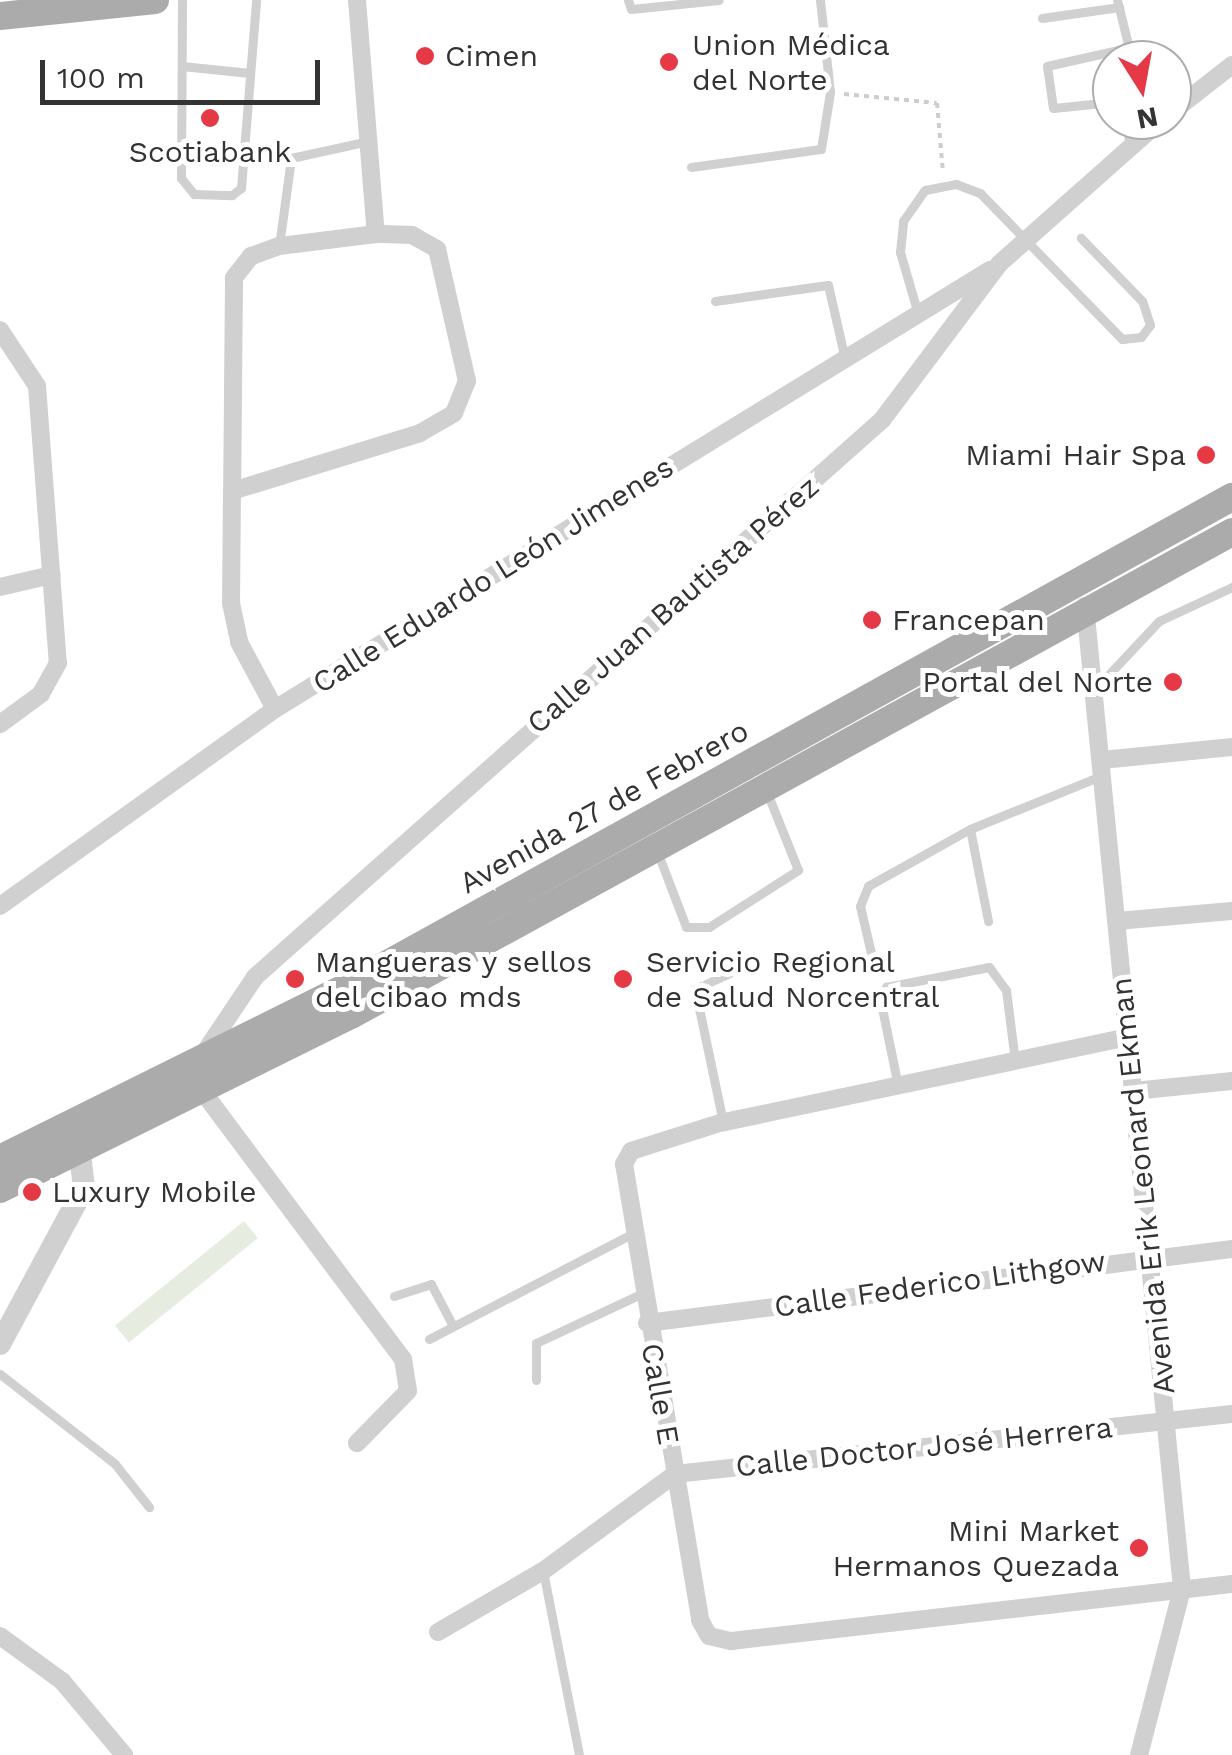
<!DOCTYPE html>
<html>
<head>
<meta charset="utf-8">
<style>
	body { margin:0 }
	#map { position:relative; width:1232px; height:1755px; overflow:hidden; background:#fff; font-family:"Work Sans",sans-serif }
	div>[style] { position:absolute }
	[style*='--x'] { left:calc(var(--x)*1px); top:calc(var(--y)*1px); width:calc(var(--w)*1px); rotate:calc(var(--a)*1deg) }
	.green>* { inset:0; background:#e6ecdf; transform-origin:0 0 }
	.path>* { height:4px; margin-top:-2px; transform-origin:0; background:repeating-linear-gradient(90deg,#cdcdcd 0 5px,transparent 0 10px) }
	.service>* { height:9px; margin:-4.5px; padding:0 4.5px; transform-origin:4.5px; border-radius:4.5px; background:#d0d0d0 }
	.minor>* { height:18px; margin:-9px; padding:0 9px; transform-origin:9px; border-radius:9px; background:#d0d0d0 }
	.tertiary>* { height:22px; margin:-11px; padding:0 11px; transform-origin:11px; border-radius:11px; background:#d0d0d0 }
	.primary>* { height:28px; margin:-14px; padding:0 14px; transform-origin:14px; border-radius:14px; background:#ababab }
	.dots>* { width:28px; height:28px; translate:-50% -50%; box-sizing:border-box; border:5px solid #fff; border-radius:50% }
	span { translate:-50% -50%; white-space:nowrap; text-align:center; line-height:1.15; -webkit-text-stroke:10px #fff; paint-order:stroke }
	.poi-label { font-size:30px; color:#333 }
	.left { translate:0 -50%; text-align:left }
	.right { translate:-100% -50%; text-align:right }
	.street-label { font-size:30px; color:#333 }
	.north { position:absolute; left:1092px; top:40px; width:100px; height:100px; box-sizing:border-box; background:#fff; border:2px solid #adadad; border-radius:50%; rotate:169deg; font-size:28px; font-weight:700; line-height:40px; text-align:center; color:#333 }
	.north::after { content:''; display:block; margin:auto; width:35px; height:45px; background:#e63946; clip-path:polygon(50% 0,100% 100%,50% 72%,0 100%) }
	.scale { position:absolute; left:40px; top:60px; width:280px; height:45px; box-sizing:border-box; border:5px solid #333; border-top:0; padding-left:12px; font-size:30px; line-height:35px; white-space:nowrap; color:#333; -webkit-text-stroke:8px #fff; paint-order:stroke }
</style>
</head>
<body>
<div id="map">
	<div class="green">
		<i style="left:244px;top:1221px;width:22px;height:166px;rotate:51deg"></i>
	</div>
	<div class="path">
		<i style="--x:844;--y:94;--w:93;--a:5.5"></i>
		<i style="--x:937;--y:103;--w:70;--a:85.1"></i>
	</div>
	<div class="service">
		<i style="--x:182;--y:0;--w:178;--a:90.3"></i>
		<i style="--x:181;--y:178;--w:21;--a:51"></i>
		<i style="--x:194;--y:194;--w:38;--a:2"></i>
		<i style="--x:232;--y:195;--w:11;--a:-38"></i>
		<i style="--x:241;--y:188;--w:189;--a:-85.4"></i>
		<i style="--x:628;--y:0;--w:9;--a:72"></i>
		<i style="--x:631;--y:9;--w:88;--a:-5.8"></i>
		<i style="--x:1117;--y:0;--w:62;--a:76"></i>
		<i style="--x:1042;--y:18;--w:78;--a:-8.1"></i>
		<i style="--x:182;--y:66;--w:68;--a:5.9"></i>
		<i style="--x:1112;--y:102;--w:59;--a:174.2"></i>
		<i style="--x:1053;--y:108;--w:42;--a:-98.1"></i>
		<i style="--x:1047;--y:66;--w:86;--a:-12.7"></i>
		<i style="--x:1128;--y:120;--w:25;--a:88"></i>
		<i style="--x:691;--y:167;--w:131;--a:-7.9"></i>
		<i style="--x:821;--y:149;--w:58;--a:-81"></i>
		<i style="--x:830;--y:92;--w:93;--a:-96.2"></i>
		<i style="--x:279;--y:246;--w:89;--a:-82.2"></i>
		<i style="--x:291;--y:158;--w:80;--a:-12.3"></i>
		<i style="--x:715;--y:301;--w:114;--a:-8.1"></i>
		<i style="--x:828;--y:285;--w:76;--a:77.1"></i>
		<i style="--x:918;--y:314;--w:65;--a:-106.2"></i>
		<i style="--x:900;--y:252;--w:31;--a:-84"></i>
		<i style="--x:903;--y:221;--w:38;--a:-55"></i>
		<i style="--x:925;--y:190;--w:32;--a:-11"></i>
		<i style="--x:956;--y:184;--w:26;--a:21"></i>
		<i style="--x:980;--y:193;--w:204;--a:45.8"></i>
		<i style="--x:1122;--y:339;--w:19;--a:-6"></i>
		<i style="--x:1141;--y:337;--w:15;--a:-53"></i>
		<i style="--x:1150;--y:325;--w:25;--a:-108"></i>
		<i style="--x:1142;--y:301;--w:88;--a:-134.1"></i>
		<i style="--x:1097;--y:687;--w:91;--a:-46.8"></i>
		<i style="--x:1159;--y:621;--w:81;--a:-25"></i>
		<i style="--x:970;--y:829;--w:94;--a:78.9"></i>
		<i style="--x:657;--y:851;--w:81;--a:69.1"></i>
		<i style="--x:686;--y:927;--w:23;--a:0"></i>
		<i style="--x:709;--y:927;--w:106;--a:-32.6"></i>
		<i style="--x:798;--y:870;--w:86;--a:-111.8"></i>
		<i style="--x:871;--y:953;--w:48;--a:-103.2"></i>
		<i style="--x:860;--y:906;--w:22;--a:-68"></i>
		<i style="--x:868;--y:886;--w:117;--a:-29.2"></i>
		<i style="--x:970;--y:829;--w:144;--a:-22.1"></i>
		<i style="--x:898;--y:1086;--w:90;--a:-101.6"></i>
		<i style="--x:880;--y:998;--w:13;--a:-61"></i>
		<i style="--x:886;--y:987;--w:105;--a:-11"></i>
		<i style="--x:989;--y:967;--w:29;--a:54"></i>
		<i style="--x:1006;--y:990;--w:72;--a:82.8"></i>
		<i style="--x:723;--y:1122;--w:136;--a:-101.9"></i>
		<i style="--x:695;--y:989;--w:55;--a:-24.7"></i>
		<i style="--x:394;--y:1296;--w:39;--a:-18"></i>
		<i style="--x:431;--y:1284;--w:47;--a:62.4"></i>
		<i style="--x:429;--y:1339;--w:232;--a:-27.4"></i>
		<i style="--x:0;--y:1374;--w:146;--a:38"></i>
		<i style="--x:115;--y:1464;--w:55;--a:51.7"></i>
		<i style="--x:536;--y:1380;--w:37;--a:-90"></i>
		<i style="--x:536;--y:1343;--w:120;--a:-25.1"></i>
		<i style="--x:543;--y:1571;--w:187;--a:78.9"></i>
	</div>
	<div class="minor">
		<i style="--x:357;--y:0;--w:235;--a:85.4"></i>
		<i style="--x:1172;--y:112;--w:76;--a:-38.1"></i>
		<i style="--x:0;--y:330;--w:67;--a:56.5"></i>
		<i style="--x:37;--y:386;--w:278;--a:85.7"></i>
		<i style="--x:58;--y:663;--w:35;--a:119"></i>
		<i style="--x:41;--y:694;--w:51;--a:143.8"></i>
		<i style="--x:232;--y:491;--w:197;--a:-17.1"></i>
		<i style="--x:420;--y:433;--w:39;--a:-30"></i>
		<i style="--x:454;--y:413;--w:35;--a:-68"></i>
		<i style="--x:467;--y:381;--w:135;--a:-102.8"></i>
		<i style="--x:437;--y:249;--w:29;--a:-151"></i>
		<i style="--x:412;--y:235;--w:36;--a:-178"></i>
		<i style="--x:376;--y:234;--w:98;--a:172.9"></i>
		<i style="--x:279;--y:246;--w:30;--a:160"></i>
		<i style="--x:251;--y:256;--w:28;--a:128"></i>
		<i style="--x:234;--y:278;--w:213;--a:90.5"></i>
		<i style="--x:232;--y:491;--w:112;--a:90.5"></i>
		<i style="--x:231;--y:603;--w:40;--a:78"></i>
		<i style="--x:239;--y:642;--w:76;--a:61.8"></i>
		<i style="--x:0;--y:587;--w:53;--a:-13"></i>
		<i style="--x:1085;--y:606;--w:988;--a:84.36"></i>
		<i style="--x:1182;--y:1589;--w:171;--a:104.5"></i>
		<i style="--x:1102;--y:760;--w:131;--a:-5.7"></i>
		<i style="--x:0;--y:906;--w:338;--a:-35.6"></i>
		<i style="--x:275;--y:709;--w:839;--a:-31.55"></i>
		<i style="--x:1117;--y:921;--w:115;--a:-5"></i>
		<i style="--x:1128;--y:1037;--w:414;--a:168.1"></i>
		<i style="--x:723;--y:1122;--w:96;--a:162.5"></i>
		<i style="--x:631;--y:1151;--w:15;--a:118"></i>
		<i style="--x:624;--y:1164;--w:462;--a:80.5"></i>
		<i style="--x:700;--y:1620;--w:18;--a:61"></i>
		<i style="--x:709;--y:1636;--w:23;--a:13"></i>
		<i style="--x:731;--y:1641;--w:504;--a:-6.49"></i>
		<i style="--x:200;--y:1059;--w:99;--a:-56.1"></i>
		<i style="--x:255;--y:977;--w:839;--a:-41.62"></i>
		<i style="--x:882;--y:420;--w:195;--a:-53.1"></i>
		<i style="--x:999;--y:264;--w:217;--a:-41.6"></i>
		<i style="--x:197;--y:1084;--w:344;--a:53.2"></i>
		<i style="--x:403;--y:1359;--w:32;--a:81"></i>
		<i style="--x:408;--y:1391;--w:73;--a:134.4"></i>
		<i style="--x:1134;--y:1091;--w:99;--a:-5.8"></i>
		<i style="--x:647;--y:1323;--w:590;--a:-7.21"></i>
		<i style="--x:438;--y:1632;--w:121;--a:-30.2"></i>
		<i style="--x:543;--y:1571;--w:164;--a:-36.3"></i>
		<i style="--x:675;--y:1474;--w:560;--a:-6.15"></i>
		<i style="--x:0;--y:1636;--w:77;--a:36"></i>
		<i style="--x:62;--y:1681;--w:97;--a:50"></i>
	</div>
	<div class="tertiary">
		<i style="--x:0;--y:1344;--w:177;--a:-61.7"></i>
		<i style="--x:84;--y:1188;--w:52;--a:-96.6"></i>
	</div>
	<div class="primary">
		<i style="--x:0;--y:16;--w:156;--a:-5.9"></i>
		<i style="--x:0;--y:1159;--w:376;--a:-26.4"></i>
		<i style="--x:337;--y:992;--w:1023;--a:-28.95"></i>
		<i style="--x:0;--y:1189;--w:392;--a:-26.4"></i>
		<i style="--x:351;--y:1015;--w:1005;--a:-28.73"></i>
	</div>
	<div class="dots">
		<i style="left:425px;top:56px;background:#e63946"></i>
		<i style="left:669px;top:62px;background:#e63946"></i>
		<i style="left:210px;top:118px;background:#e63946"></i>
		<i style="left:1206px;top:455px;background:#e63946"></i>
		<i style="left:872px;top:620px;background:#e63946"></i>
		<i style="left:1173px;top:682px;background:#e63946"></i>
		<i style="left:295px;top:979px;background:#e63946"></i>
		<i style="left:623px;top:979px;background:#e63946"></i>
		<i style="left:32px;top:1192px;background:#e63946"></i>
		<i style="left:1139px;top:1548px;background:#e63946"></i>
	</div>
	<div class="poi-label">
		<span class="left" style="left:692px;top:62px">Union Médica<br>del Norte</span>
		<span class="left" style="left:445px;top:56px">Cimen</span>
		<span style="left:210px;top:152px">Scotiabank</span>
		<span class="right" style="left:1186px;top:455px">Miami Hair Spa</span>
		<span class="left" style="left:892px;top:620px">Francepan</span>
		<span class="right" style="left:1153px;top:682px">Portal del Norte</span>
		<span class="left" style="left:315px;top:979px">Mangueras y sellos<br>del cibao mds</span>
		<span class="left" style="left:646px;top:979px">Servicio Regional<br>de Salud Norcentral</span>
		<span class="left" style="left:52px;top:1192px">Luxury Mobile</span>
		<span class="right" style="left:1119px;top:1548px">Mini Market<br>Hermanos Quezada</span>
	</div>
	<div class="street-label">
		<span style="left:493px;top:575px;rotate:-32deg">Calle Eduardo León Jimenes</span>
		<span style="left:673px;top:605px;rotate:-41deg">Calle Juan Bautista Pérez</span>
		<span style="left:604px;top:807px;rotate:-29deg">Avenida 27 de Febrero</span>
		<span style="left:1143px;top:1186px;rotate:-96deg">Avenida Erik Leonard Ekman</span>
		<span style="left:940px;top:1284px;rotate:-8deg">Calle Federico Lithgow</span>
		<span style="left:660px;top:1394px;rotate:80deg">Calle E</span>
		<span style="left:924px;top:1447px;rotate:-6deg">Calle Doctor José Herrera</span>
	</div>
	<div class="north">N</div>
	<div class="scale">100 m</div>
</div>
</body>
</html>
